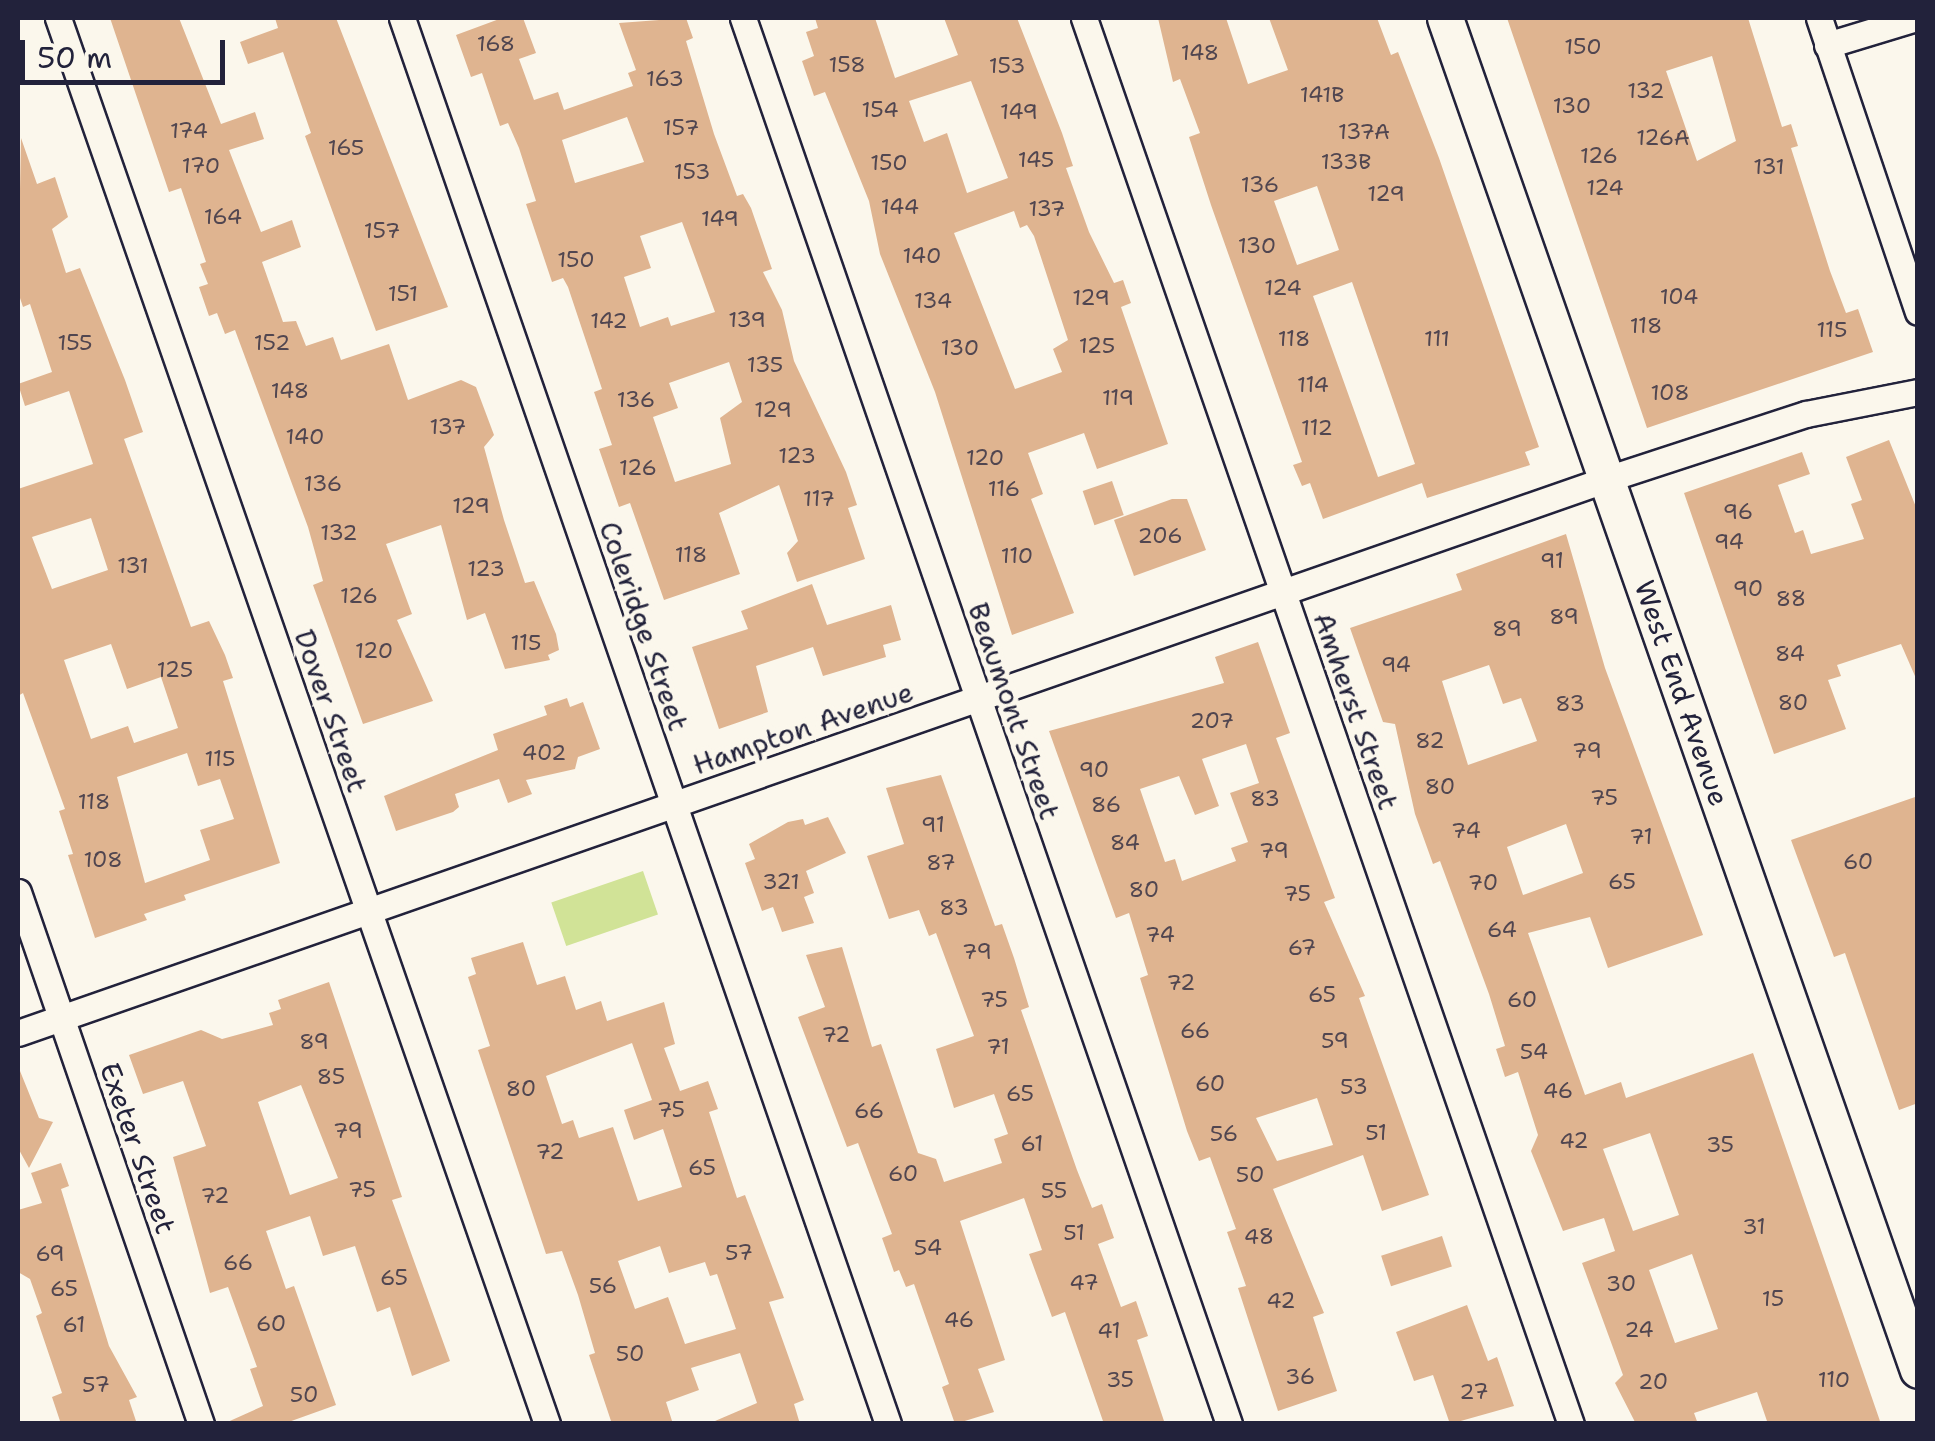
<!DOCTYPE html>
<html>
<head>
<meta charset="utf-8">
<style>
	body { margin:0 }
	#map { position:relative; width:1935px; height:1441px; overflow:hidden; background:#fbf7ec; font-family:"Shantell Sans",sans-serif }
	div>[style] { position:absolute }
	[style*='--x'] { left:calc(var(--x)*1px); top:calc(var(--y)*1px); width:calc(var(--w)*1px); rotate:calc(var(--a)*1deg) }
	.green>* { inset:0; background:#d1e397; transform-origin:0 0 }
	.building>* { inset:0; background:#dfb490; transform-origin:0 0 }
	.roads { filter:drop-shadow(2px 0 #22223b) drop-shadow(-2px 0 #22223b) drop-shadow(0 2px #22223b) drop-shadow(0 -2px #22223b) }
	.street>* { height:25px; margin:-12.5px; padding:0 12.5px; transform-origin:12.5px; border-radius:12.5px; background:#fbf7ec }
	.secondary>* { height:35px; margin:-17.5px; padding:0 17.5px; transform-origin:17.5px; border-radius:17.5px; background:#fbf7ec }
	span { translate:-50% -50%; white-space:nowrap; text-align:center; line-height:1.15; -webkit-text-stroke:10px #fbf7ec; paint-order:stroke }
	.number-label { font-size:22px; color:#514650 }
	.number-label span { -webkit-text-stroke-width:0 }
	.street-label { font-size:28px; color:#22223b }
	.frame { position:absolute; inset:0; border:20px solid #22223b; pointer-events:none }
	.scale { position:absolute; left:20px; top:40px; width:205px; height:45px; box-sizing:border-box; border:5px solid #22223b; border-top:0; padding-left:12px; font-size:30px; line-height:35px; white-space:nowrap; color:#22223b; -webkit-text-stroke:8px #fbf7ec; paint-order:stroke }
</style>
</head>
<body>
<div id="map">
	<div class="green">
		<i style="left:643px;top:871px;width:46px;height:97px;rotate:71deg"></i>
	</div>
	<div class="building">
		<i style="clip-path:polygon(110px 18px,179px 18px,221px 124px,255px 112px,264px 139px,229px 150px,261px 232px,292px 220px,301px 247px,262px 262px,283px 322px,296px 321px,306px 346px,333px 337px,341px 360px,389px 344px,408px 400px,461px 380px,476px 387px,494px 435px,484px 447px,504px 520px,525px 583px,534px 581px,556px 634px,559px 650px,548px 655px,550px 660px,505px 669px,485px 613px,467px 620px,441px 525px,386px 544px,412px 614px,397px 620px,433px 701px,363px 724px,313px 585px,323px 581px,308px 527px,235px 330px,225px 334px,217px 313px,209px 316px,199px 287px,208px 284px,200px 264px,206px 262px,181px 188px,169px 192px)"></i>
		<i style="clip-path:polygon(275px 18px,336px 18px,448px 307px,376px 331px,305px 136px,311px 133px,283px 52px,248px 64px,240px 42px,278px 28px)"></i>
		<i style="clip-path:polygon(evenodd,502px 18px,523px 18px,536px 53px,519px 59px,534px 100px,558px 92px,564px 110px,633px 86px,628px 73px,636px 70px,619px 23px,686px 18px,693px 38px,686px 41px,714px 134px,737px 196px,743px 194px,751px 208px,772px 269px,763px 272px,782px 310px,794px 361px,846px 472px,857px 505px,848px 508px,865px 559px,797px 582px,787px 553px,798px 541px,779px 485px,719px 513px,740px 574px,664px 600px,630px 503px,619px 507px,599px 449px,612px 445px,594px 392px,602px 389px,568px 287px,563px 278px,552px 282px,526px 204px,536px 201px,519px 148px,508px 123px,500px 126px,482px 73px,471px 77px,456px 35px,502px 18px,627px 117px,644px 162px,575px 183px,562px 140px,627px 117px,502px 18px,682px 222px,715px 312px,671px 326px,668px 317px,640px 327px,624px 277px,651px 268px,640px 236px,682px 222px,502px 18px,729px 362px,742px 402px,720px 418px,731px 464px,675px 482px,653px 417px,678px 408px,669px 383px,729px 362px)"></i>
		<i style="clip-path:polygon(evenodd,815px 18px,875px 18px,895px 78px,958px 55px,944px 18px,1017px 18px,1062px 133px,1073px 166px,1066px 168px,1089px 232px,1114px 283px,1123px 280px,1131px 303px,1121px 307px,1168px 444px,1097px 469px,1084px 433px,1028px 453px,1043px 494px,1031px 499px,1074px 613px,1012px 635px,935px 392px,880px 254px,869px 201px,825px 92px,814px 96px,802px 61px,814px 56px,806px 32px,818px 28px,815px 18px,971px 81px,1008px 178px,967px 193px,947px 133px,924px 142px,909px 101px,971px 81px,815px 18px,1014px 211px,1020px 228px,1027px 225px,1034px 236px,1068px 340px,1053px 349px,1062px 372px,1015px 389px,954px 233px,1014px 211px)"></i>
		<i style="clip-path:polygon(evenodd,1158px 18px,1226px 18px,1248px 84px,1288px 70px,1269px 18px,1377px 18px,1391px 55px,1398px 52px,1439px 158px,1539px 447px,1525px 452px,1530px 465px,1427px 498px,1422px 483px,1323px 519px,1310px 483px,1302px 486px,1293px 465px,1302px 462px,1211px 205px,1189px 137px,1200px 133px,1180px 79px,1173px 82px,1158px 18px,1317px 186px,1339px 250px,1297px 265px,1274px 201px,1317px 186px,1158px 18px,1352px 282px,1415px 464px,1378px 477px,1313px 296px,1352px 282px)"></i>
		<i style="clip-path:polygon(evenodd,1507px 18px,1748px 18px,1782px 127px,1791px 124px,1798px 146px,1791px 148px,1830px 271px,1846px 313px,1858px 309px,1873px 352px,1647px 428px,1507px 18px,1712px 56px,1736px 141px,1697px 161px,1666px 71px,1712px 56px)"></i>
		<i style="clip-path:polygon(evenodd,21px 138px,37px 184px,55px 177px,68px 217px,52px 229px,66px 273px,80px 268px,125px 380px,143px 432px,124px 439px,191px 627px,209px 621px,225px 655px,233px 678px,223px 681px,280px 863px,184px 895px,186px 900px,144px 914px,147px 920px,95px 938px,68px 855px,73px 854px,59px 811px,65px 809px,23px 693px,18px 696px,18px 489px,93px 464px,69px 391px,25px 406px,18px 384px,52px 372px,30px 304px,23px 307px,18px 292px,21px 138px,91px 518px,108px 570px,52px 589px,32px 537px,91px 518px,21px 138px,111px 644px,127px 689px,161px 677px,178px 728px,134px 743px,128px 726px,91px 739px,64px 660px,111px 644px,21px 138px,187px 753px,198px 786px,220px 779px,234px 819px,200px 830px,210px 860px,145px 883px,117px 777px,187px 753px)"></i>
		<i style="clip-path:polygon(1889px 440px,1918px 512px,1918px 683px,1901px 644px,1837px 665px,1841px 676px,1828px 680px,1846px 729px,1774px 754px,1684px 493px,1802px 452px,1810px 474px,1778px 485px,1795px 533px,1803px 530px,1811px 554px,1864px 539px,1851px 504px,1862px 500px,1846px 457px)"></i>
		<i style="left:1112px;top:481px;width:36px;height:31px;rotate:71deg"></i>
		<i style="clip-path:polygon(1172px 499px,1187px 499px,1206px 550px,1134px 576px,1114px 520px)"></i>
		<i style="clip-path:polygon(evenodd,1566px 534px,1605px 668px,1703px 935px,1608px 968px,1590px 917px,1528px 933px,1585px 1095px,1621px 1082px,1626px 1098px,1753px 1053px,1881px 1424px,1768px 1424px,1757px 1392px,1694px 1413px,1698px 1424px,1636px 1424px,1615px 1383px,1623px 1375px,1582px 1263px,1615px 1251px,1604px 1218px,1563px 1231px,1531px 1151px,1538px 1135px,1518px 1072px,1505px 1077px,1496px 1049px,1505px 1046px,1489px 994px,1440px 861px,1433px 864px,1415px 814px,1395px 724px,1383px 722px,1350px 628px,1462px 590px,1456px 574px,1566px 534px,1489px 665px,1503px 704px,1521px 698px,1537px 741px,1468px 765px,1442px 681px,1489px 665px,1566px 534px,1566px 824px,1583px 873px,1523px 895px,1507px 847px,1566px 824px,1566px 534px,1650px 1133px,1679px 1215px,1633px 1231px,1603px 1149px,1650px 1133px,1566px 534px,1692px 1254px,1718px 1329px,1675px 1343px,1649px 1270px,1692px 1254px)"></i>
		<i style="clip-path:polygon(812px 584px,827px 625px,891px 605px,901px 640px,883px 645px,886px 657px,823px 676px,813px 647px,756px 666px,768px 712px,719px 729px,692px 647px,748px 629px,741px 611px)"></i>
		<i style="clip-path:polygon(evenodd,1258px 642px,1290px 733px,1276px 738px,1335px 898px,1324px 902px,1365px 996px,1359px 998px,1429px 1195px,1382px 1211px,1363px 1155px,1273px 1189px,1324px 1313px,1313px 1317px,1337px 1391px,1278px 1411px,1238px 1288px,1246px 1286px,1227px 1232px,1236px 1229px,1210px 1157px,1199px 1161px,1187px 1131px,1140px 978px,1148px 975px,1129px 913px,1116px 918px,1049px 731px,1224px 683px,1215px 657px,1258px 642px,1246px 744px,1259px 783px,1230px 793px,1248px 842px,1231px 848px,1236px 861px,1182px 881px,1175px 859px,1165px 862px,1140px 789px,1179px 776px,1195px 815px,1219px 806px,1202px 759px,1246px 744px,1258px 642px,1317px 1098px,1333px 1145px,1277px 1161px,1256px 1118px,1317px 1098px)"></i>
		<i style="clip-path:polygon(567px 698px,570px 707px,583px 702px,600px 749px,578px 757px,575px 769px,526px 780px,532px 794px,508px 803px,499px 779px,455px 794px,459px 807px,453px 812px,396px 831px,384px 796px,498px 750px,493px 734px,547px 715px,544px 706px)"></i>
		<i style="clip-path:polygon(941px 775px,995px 926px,1002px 924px,1014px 958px,1029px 1007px,1021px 1010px,1077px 1170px,1092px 1208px,1102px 1204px,1114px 1238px,1098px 1244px,1121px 1307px,1136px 1301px,1148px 1336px,1137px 1340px,1165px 1424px,1104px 1424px,1065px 1312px,1052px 1317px,1029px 1254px,1042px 1250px,1024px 1198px,960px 1221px,1005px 1360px,978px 1369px,994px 1412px,955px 1424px,942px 1387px,949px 1384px,914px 1284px,906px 1287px,899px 1270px,894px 1272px,882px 1238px,892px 1234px,858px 1143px,847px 1147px,798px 1017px,825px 1007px,806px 955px,842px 947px,872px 1047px,881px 1044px,918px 1153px,936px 1159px,944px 1182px,1002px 1163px,994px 1139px,1008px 1134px,994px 1094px,954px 1108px,936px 1049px,974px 1036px,936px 933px,929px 936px,919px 910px,889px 919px,867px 856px,904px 844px,886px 788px)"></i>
		<i style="clip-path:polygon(1918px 796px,1918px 1103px,1899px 1110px,1845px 953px,1834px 957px,1791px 840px)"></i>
		<i style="clip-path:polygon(828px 817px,846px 853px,806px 871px,814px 893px,804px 897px,814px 923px,782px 932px,773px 907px,762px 911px,745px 863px,755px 859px,749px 844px,788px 822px,803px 819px,805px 825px)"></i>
		<i style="clip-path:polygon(evenodd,523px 942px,537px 985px,565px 976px,576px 1010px,601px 1001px,607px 1021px,664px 1002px,675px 1044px,664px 1048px,680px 1091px,708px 1081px,718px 1109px,709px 1112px,737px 1198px,745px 1195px,784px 1298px,769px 1302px,804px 1400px,794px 1404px,800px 1424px,708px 1424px,757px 1403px,740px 1353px,691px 1368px,699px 1390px,666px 1402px,673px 1424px,612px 1424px,589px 1355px,595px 1353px,578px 1295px,562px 1251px,546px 1254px,478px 1050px,490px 1046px,468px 977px,476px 974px,471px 958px,523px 942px,632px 1043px,652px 1100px,624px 1110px,634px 1140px,663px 1129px,682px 1187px,638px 1201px,613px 1127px,579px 1138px,573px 1120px,562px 1124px,546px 1076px,632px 1043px,523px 942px,660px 1246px,669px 1273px,705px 1262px,710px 1276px,717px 1274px,736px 1329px,685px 1344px,668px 1297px,635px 1309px,618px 1261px,660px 1246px)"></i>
		<i style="clip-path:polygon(evenodd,329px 982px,402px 1197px,392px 1200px,450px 1361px,412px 1376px,390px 1307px,377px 1312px,355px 1246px,323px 1256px,310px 1216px,266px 1231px,286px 1289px,294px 1286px,336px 1405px,283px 1424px,223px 1424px,263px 1406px,250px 1369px,257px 1367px,228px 1287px,210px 1293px,173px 1157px,206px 1146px,183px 1081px,143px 1094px,129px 1055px,201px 1030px,222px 1039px,273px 1025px,269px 1013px,281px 1009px,278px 1000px,329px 982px,301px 1085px,338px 1178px,290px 1195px,258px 1102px,301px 1085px)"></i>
		<i style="clip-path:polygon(18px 1066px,39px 1118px,53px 1122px,29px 1168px,18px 1148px)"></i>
		<i style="clip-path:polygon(61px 1163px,69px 1186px,61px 1189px,109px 1346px,137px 1397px,129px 1400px,137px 1424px,61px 1424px,52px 1397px,62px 1393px,36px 1316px,42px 1313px,30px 1279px,18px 1272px,18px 1210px,42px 1203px,31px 1173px)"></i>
		<i style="left:1442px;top:1236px;width:32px;height:64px;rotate:72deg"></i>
		<i style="clip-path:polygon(1467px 1305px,1488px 1361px,1497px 1357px,1514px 1406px,1450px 1424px,1433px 1375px,1414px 1381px,1396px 1332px)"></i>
	</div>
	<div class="roads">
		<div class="street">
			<i style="--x:58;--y:18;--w:1489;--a:70.82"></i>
			<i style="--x:402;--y:18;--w:1488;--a:70.93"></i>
			<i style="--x:743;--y:18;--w:1488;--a:70.93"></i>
			<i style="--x:1084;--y:18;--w:1488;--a:70.9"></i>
			<i style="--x:1819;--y:18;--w:310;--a:71.4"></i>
			<i style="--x:1827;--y:45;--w:93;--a:-16.9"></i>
			<i style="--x:18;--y:892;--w:563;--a:71.02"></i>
			<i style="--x:18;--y:1033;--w:1683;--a:-19.22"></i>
			<i style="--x:1607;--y:479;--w:209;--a:-18.1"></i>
			<i style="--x:1806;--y:414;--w:114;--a:-11.1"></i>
		</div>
		<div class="secondary">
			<i style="--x:1445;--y:18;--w:1432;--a:70.72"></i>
		</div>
	</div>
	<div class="number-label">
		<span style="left:496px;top:44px">168</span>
		<span style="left:1583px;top:47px">150</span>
		<span style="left:1200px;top:53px">148</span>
		<span style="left:847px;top:65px">158</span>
		<span style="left:1007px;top:66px">153</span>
		<span style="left:665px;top:79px">163</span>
		<span style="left:1646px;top:91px">132</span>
		<span style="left:1322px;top:95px">141B</span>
		<span style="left:1572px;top:106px">130</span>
		<span style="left:880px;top:110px">154</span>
		<span style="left:1019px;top:112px">149</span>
		<span style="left:681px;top:128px">157</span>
		<span style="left:189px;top:131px">174</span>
		<span style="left:1364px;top:132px">137A</span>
		<span style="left:1663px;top:138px">126A</span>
		<span style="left:346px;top:148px">165</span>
		<span style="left:1599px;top:156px">126</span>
		<span style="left:1036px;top:160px">145</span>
		<span style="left:1346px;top:162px">133B</span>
		<span style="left:889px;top:163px">150</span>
		<span style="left:201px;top:166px">170</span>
		<span style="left:1769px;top:167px">131</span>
		<span style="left:692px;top:172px">153</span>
		<span style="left:1260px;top:185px">136</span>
		<span style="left:1605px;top:188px">124</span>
		<span style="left:1386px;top:194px">129</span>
		<span style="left:900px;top:207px">144</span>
		<span style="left:1047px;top:209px">137</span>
		<span style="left:223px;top:217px">164</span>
		<span style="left:720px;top:219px">149</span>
		<span style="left:382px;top:231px">157</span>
		<span style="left:1257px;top:246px">130</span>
		<span style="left:922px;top:256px">140</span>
		<span style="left:576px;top:260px">150</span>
		<span style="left:1283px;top:288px">124</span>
		<span style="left:403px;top:294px">151</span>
		<span style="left:1679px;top:297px">104</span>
		<span style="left:1091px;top:298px">129</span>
		<span style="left:933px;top:301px">134</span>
		<span style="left:747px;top:320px">139</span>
		<span style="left:609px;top:321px">142</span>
		<span style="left:1646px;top:326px">118</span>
		<span style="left:1832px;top:330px">115</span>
		<span style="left:1294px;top:339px">118</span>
		<span style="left:1437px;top:339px">111</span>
		<span style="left:75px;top:343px">155</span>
		<span style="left:272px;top:343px">152</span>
		<span style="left:1097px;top:346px">125</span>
		<span style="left:960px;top:348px">130</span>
		<span style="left:765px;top:365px">135</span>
		<span style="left:1313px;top:385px">114</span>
		<span style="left:290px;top:391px">148</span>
		<span style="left:1670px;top:393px">108</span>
		<span style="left:1118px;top:398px">119</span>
		<span style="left:636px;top:400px">136</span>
		<span style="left:773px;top:410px">129</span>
		<span style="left:448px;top:427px">137</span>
		<span style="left:1317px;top:428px">112</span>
		<span style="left:305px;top:437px">140</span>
		<span style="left:797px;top:456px">123</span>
		<span style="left:985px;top:458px">120</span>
		<span style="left:638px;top:468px">126</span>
		<span style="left:323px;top:484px">136</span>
		<span style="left:1004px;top:489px">116</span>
		<span style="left:819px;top:499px">117</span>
		<span style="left:471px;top:506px">129</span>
		<span style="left:1738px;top:512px">96</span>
		<span style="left:339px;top:533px">132</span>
		<span style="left:1160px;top:536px">206</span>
		<span style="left:1729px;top:542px">94</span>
		<span style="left:691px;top:555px">118</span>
		<span style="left:1017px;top:556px">110</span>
		<span style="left:1552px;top:561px">91</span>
		<span style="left:133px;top:566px">131</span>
		<span style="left:486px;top:569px">123</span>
		<span style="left:1748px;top:589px">90</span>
		<span style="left:359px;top:596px">126</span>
		<span style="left:1791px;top:599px">88</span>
		<span style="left:1564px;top:617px">89</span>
		<span style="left:1507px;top:629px">89</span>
		<span style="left:526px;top:643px">115</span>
		<span style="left:374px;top:651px">120</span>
		<span style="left:1790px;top:654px">84</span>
		<span style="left:1396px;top:665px">94</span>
		<span style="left:175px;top:670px">125</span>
		<span style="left:1793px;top:703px">80</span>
		<span style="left:1570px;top:704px">83</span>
		<span style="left:1212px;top:721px">207</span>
		<span style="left:1430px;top:741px">82</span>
		<span style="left:1587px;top:751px">79</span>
		<span style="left:544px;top:753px">402</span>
		<span style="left:220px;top:759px">115</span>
		<span style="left:1094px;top:770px">90</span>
		<span style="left:1440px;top:787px">80</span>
		<span style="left:1604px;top:798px">75</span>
		<span style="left:1265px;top:799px">83</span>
		<span style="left:94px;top:802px">118</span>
		<span style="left:1106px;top:805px">86</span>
		<span style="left:933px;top:825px">91</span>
		<span style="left:1466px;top:831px">74</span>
		<span style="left:1641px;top:837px">71</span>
		<span style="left:1125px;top:843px">84</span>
		<span style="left:1274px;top:851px">79</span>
		<span style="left:103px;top:860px">108</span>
		<span style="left:1858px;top:862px">60</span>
		<span style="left:941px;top:863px">87</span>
		<span style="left:781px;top:882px">321</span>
		<span style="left:1622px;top:882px">65</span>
		<span style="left:1483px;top:883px">70</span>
		<span style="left:1144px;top:890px">80</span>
		<span style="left:1297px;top:894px">75</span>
		<span style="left:954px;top:908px">83</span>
		<span style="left:1502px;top:930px">64</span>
		<span style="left:1160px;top:935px">74</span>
		<span style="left:1302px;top:948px">67</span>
		<span style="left:977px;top:952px">79</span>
		<span style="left:1181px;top:983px">72</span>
		<span style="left:1322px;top:995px">65</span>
		<span style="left:994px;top:1000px">75</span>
		<span style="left:1522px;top:1000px">60</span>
		<span style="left:1195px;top:1031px">66</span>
		<span style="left:836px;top:1035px">72</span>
		<span style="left:1335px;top:1041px">59</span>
		<span style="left:314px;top:1042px">89</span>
		<span style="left:998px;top:1047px">71</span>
		<span style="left:1534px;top:1052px">54</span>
		<span style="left:331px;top:1077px">85</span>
		<span style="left:1210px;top:1084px">60</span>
		<span style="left:1354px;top:1087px">53</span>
		<span style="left:521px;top:1089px">80</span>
		<span style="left:1558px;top:1091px">46</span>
		<span style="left:1020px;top:1094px">65</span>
		<span style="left:671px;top:1110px">75</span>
		<span style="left:869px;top:1111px">66</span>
		<span style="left:348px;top:1131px">79</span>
		<span style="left:1376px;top:1133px">51</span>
		<span style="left:1224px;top:1134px">56</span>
		<span style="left:1574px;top:1141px">42</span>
		<span style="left:1032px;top:1144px">61</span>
		<span style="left:1720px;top:1145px">35</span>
		<span style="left:550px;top:1152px">72</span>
		<span style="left:702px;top:1168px">65</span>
		<span style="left:903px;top:1174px">60</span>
		<span style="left:1250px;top:1175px">50</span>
		<span style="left:362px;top:1190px">75</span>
		<span style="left:1054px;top:1191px">55</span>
		<span style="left:215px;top:1196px">72</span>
		<span style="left:1754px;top:1227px">31</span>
		<span style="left:1074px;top:1233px">51</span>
		<span style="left:1259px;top:1237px">48</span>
		<span style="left:928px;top:1248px">54</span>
		<span style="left:739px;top:1253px">57</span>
		<span style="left:50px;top:1254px">69</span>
		<span style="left:238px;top:1263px">66</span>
		<span style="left:394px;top:1278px">65</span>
		<span style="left:1084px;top:1283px">47</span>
		<span style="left:1621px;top:1284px">30</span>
		<span style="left:603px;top:1286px">56</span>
		<span style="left:64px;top:1289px">65</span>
		<span style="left:1773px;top:1299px">15</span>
		<span style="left:1281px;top:1301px">42</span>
		<span style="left:959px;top:1320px">46</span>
		<span style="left:271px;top:1324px">60</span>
		<span style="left:74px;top:1325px">61</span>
		<span style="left:1639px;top:1330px">24</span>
		<span style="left:1109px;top:1331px">41</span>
		<span style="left:630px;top:1354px">50</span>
		<span style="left:1300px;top:1377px">36</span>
		<span style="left:1120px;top:1380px">35</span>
		<span style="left:1834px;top:1380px">110</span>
		<span style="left:1653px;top:1382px">20</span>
		<span style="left:96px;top:1385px">57</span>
		<span style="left:1474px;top:1392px">27</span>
		<span style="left:304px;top:1395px">50</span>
	</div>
	<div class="street-label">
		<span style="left:644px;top:626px;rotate:71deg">Coleridge Street</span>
		<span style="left:1682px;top:693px;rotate:71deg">West End Avenue</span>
		<span style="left:331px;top:711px;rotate:71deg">Dover Street</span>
		<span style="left:1014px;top:711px;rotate:71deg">Beaumont Street</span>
		<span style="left:1356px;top:711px;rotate:71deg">Amherst Street</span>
		<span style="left:803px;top:728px;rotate:-19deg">Hampton Avenue</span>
		<span style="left:138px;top:1148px;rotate:71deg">Exeter Street</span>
	</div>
	<div class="frame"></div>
	<div class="scale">50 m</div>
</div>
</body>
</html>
